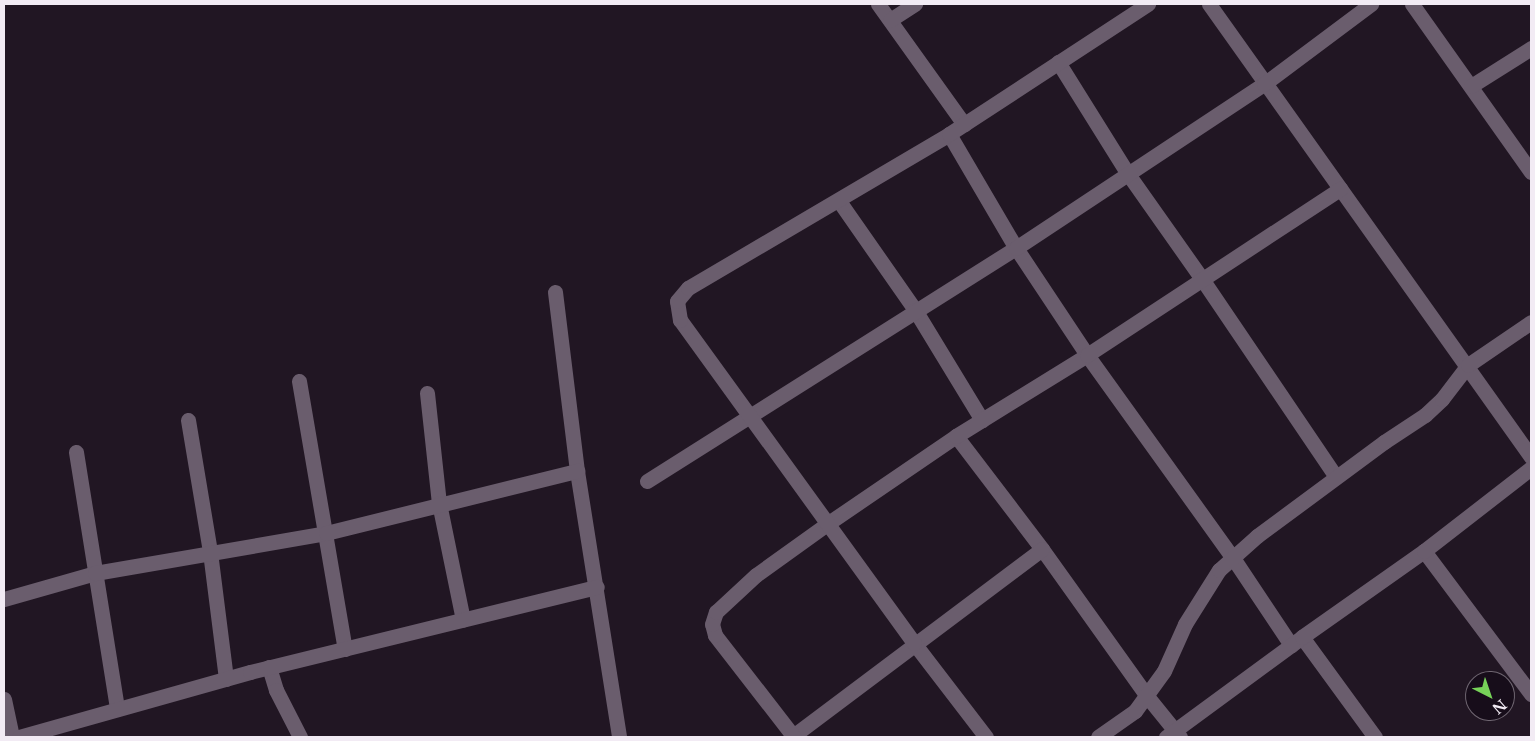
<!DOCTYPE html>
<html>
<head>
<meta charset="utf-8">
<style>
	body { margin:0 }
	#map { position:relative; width:1535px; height:741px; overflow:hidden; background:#211623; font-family:"Libre Baskerville",serif }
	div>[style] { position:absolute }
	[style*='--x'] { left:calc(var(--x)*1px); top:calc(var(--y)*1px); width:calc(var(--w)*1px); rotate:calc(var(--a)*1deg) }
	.minor>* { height:15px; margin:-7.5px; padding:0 7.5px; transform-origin:7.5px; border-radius:7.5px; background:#6a5d6d }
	span { translate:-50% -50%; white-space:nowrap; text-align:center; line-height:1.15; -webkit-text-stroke:4.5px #170d1a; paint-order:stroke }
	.frame { position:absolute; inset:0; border:5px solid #f2ebf4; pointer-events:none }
	.north { position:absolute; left:1465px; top:671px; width:50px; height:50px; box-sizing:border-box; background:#170d1a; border:1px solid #6f6671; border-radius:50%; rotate:139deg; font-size:14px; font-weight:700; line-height:20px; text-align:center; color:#f2ebf4 }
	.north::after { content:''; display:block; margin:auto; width:18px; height:22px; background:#77d259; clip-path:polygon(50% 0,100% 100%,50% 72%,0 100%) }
</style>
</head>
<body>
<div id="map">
	<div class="minor">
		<i style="--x:878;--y:4;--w:148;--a:54.4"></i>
		<i style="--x:1209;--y:4;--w:556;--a:54.59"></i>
		<i style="--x:1412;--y:4;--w:206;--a:54.7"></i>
		<i style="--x:890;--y:20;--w:30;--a:-33"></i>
		<i style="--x:1058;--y:62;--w:132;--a:58"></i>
		<i style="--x:1128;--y:174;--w:128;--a:54.8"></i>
		<i style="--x:1202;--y:279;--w:239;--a:55.9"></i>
		<i style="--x:1471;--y:86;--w:71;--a:-32.3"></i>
		<i style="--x:949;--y:134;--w:132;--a:59.6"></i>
		<i style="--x:1016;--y:248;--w:128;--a:56.4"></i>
		<i style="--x:1087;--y:355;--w:250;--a:54.3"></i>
		<i style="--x:1233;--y:558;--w:105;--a:56.3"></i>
		<i style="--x:839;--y:201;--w:133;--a:55.1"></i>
		<i style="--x:915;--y:310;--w:129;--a:58.7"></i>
		<i style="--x:555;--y:292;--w:180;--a:83"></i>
		<i style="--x:577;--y:471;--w:269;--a:81"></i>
		<i style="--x:299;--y:381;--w:272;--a:80.3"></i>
		<i style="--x:427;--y:393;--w:111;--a:83.8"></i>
		<i style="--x:439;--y:503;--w:119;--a:78.4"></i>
		<i style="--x:188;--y:420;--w:134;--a:80.5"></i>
		<i style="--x:210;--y:552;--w:128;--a:82.8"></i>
		<i style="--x:956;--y:436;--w:142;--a:52.7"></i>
		<i style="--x:1042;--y:549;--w:179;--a:54.5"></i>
		<i style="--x:1146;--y:695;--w:54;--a:51"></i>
		<i style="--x:76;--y:452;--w:260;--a:80.9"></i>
		<i style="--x:647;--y:481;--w:436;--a:-32.3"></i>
		<i style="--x:1016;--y:248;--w:297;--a:-33.5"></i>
		<i style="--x:1264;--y:84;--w:134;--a:-36.8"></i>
		<i style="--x:1424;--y:551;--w:179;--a:53.2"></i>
		<i style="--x:4;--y:599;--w:95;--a:-15.9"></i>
		<i style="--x:95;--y:573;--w:234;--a:-9.8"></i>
		<i style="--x:326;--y:533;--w:259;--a:-13.9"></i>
		<i style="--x:1302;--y:637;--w:124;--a:53.9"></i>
		<i style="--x:269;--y:667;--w:24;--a:73"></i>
		<i style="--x:276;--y:690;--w:53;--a:62.9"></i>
		<i style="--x:4;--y:699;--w:39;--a:78"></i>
		<i style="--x:793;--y:736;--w:311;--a:-36.9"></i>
		<i style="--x:19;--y:737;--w:240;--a:-15.7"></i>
		<i style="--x:250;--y:672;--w:357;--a:-13.8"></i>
		<i style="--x:794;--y:737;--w:129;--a:-127.8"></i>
		<i style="--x:715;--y:635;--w:11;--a:-105"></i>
		<i style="--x:712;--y:624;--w:13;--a:-72"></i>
		<i style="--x:716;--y:612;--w:54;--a:-42.8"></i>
		<i style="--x:756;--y:575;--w:87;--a:-35.7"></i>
		<i style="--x:827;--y:524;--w:156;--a:-34.3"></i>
		<i style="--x:956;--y:436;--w:154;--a:-31.7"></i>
		<i style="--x:1087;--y:355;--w:303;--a:-33.3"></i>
		<i style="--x:986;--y:737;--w:118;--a:-127.5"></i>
		<i style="--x:914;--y:643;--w:399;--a:-125.9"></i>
		<i style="--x:680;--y:320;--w:19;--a:-99"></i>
		<i style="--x:677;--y:301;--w:17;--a:-50"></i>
		<i style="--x:688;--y:288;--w:303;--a:-30.5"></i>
		<i style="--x:949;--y:134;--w:238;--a:-33.2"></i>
		<i style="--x:1098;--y:737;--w:45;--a:-35.1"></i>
		<i style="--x:1135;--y:711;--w:49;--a:-54.1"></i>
		<i style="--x:1164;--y:671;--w:51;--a:-65.9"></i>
		<i style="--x:1185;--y:624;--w:64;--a:-57.8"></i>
		<i style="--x:1219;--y:570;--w:51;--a:-41.8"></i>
		<i style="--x:1257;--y:536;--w:158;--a:-36.5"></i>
		<i style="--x:1384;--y:442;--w:49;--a:-33.4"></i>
		<i style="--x:1425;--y:415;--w:23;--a:-43"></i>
		<i style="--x:1442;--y:399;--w:43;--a:-52.6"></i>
		<i style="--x:1468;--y:365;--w:76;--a:-34.3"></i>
		<i style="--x:1166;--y:737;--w:169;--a:-36.3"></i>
		<i style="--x:1302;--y:637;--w:149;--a:-35.2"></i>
		<i style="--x:1424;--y:551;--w:135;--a:-37.8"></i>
	</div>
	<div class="frame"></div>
	<div class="north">N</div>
</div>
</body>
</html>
